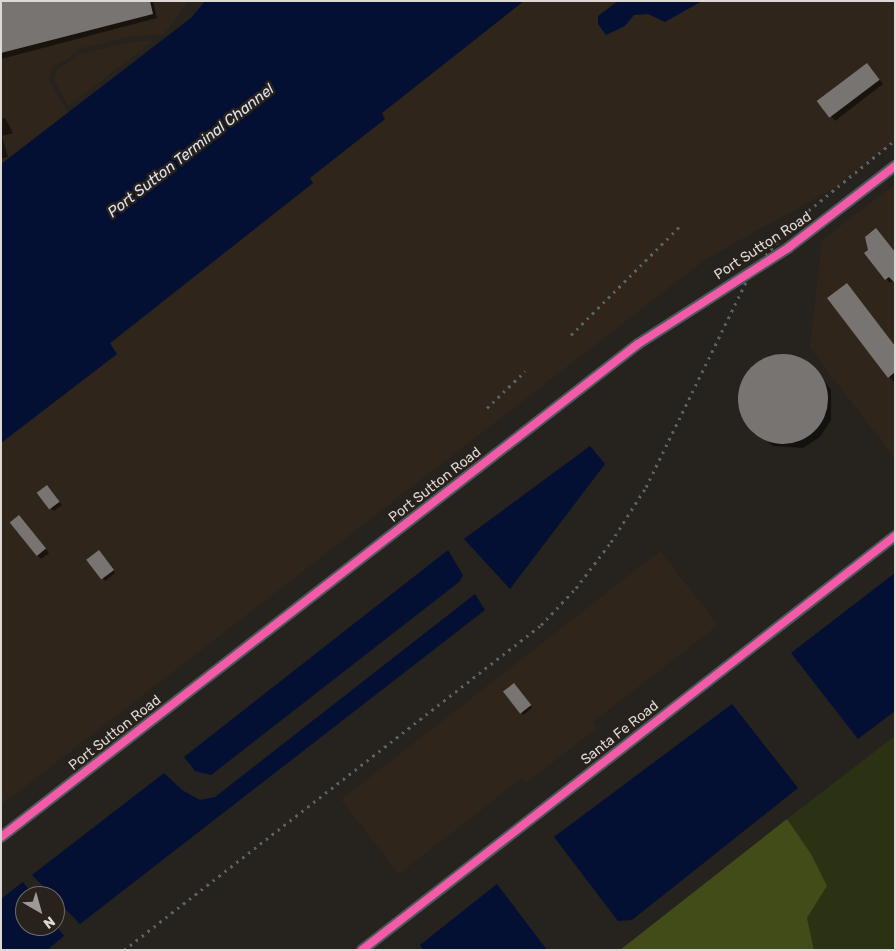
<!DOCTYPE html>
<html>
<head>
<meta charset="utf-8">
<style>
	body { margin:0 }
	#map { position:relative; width:896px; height:951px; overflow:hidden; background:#26221e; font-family:Rubik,sans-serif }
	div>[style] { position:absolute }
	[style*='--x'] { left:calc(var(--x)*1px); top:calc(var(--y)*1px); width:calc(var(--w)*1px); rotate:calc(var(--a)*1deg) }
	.built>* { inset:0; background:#30251b }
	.green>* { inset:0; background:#2b3214 }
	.forest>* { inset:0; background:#424c18 }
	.water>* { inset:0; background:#030f33 }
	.shadow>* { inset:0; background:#0007 }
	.building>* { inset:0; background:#787472; transform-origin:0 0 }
	.round { border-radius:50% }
	.street>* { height:12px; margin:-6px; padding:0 6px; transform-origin:6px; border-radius:6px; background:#4a595a }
	.rail>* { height:3px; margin-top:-1.5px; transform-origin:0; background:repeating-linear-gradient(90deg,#586363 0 2.5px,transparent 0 7.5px) }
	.cycleway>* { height:8px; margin:-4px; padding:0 4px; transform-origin:4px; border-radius:4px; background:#f35aa7 }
	span { translate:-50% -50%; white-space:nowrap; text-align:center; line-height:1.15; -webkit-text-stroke:5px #29211b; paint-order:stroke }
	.street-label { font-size:14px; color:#ded9d4 }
	.water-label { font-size:15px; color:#dce5f4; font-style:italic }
	.frame { position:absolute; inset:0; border:2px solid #ded9d4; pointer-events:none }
	.north { position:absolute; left:15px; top:886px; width:50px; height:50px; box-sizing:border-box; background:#29211b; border:1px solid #716b65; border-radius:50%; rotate:142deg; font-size:14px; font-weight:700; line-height:20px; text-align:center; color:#ded9d4 }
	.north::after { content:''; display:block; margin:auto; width:18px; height:22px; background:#9e9994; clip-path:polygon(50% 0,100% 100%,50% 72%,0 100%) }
</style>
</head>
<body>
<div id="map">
	<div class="built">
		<i style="clip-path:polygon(1px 1px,189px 1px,163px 35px,133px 36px,78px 49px,67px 60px,53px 66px,49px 80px,68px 114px,1px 165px)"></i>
		<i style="clip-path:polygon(524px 1px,895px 1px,895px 141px,834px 188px,706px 259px,1px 805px,1px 443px,117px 354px,110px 344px,313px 183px,309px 178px,384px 119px,382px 113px)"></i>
		<i style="clip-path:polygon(135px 41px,153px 41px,68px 106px,54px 80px,57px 70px,81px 54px)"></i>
		<i style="clip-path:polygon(895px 184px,895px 459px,810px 348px,822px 240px)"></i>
		<i style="clip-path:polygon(660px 551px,718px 625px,593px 722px,597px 728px,526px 783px,522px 778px,399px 874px,341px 800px)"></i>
	</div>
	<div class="green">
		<i style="clip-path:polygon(895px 736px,895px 950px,814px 950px,807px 918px,827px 886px,787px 819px)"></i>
	</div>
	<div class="forest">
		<i style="clip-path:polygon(787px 819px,811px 854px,827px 886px,807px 918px,814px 950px,620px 950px)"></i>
	</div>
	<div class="water">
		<i style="clip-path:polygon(205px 1px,524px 1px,382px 113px,385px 119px,310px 178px,313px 183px,110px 343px,117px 354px,1px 443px,1px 164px,191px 18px)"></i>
		<i style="clip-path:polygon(618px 1px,702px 1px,665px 22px,648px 14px,634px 15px,625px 26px,606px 35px,598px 24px,598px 16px)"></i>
		<i style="clip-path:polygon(590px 446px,605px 464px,510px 589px,464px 539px)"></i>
		<i style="clip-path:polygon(448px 550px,463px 575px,459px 582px,211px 775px,195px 771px,184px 757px)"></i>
		<i style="clip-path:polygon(895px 573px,895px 711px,858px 739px,791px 653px)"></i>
		<i style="clip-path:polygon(475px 594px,485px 610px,80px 924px,32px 875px,164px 773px,182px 790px,200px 800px,215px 797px)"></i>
		<i style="clip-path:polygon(732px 704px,798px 788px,632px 920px,618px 921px,554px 837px)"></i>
		<i style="clip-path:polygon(23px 882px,34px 896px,25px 896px,25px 926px,55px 924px,64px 936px,47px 950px,1px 950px,1px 899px)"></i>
		<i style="clip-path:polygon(497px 884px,547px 950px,423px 950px,420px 945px)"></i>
	</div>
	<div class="shadow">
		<i style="clip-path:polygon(1px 1px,153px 1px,157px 18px,1px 59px)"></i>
		<i style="clip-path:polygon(871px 69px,883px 84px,835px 121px,819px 102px)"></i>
		<i style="clip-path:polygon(5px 118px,13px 133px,2px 136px,8px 157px,1px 159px,1px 119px)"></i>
		<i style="clip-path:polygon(895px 253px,894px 280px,890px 283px,886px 279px)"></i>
		<i style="clip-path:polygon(895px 346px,895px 383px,889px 377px)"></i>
		<i style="clip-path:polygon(795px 357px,813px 366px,831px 390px,831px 420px,820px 437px,803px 448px,773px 446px,750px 428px,740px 410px,744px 380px,765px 359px)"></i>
		<i style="clip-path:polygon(50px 489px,62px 505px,54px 511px,51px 509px)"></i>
		<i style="clip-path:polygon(23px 520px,49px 553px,41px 559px,37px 555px)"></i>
		<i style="clip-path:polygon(101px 554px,115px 573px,105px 581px,103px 578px)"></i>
		<i style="clip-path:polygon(516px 687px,532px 708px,523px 715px,521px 712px)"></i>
	</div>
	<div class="building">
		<i style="clip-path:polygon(1px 1px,150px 1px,153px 14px,1px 53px)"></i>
		<i style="left:867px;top:63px;width:21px;height:63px;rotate:53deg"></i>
		<i style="clip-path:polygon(876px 228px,895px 252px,895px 283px,889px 277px,885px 280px,864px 253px,868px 250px,865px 237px)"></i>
		<i style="clip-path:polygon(847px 283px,895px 346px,895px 372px,888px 378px,827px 298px)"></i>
		<i class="round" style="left:738px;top:354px;width:90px;height:90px"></i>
		<i style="left:47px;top:485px;width:21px;height:13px;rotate:53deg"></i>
		<i style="left:19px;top:515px;width:43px;height:12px;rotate:51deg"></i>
		<i style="left:99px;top:550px;width:25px;height:16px;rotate:53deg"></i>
		<i style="left:514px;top:683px;width:28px;height:14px;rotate:52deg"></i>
	</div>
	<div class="street">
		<i style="--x:1;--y:837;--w:805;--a:-37.74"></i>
		<i style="--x:638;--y:344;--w:178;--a:-32.6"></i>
		<i style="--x:788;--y:248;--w:135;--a:-37.5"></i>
		<i style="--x:362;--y:950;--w:675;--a:-37.84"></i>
	</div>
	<div class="rail">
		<i style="--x:571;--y:335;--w:157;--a:-45"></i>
		<i style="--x:487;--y:408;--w:53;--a:-44.2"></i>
		<i style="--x:124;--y:950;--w:529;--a:-37.93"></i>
		<i style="--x:541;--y:625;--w:51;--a:-46.6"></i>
		<i style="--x:576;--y:588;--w:58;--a:-52.7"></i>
		<i style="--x:611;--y:542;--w:65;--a:-57.5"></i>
		<i style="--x:646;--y:487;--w:239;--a:-64"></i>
		<i style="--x:751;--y:272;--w:69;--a:-48.5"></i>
		<i style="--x:797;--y:220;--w:127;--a:-39.2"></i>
	</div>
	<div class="cycleway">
		<i style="--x:1;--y:837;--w:805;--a:-37.74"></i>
		<i style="--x:638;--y:344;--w:178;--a:-32.6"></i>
		<i style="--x:788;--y:248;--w:135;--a:-37.5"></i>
		<i style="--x:362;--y:950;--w:675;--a:-37.84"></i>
	</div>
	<div class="street-label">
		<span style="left:763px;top:246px;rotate:-33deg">Port Sutton Road</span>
		<span style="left:435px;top:485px;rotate:-38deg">Port Sutton Road</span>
		<span style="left:115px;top:733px;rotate:-38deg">Port Sutton Road</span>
		<span style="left:620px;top:733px;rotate:-38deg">Santa Fe Road</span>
	</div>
	<div class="water-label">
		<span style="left:191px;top:151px;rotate:-38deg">Port Sutton Terminal Channel</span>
	</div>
	<div class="frame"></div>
	<div class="north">N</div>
</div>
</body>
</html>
